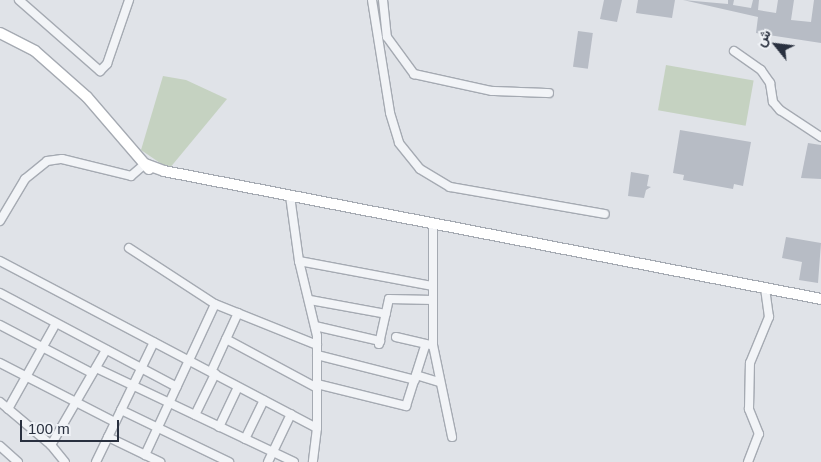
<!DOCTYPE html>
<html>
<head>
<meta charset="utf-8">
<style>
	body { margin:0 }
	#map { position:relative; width:821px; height:462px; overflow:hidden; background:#e0e3e8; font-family:Arial,Vazirmatn,sans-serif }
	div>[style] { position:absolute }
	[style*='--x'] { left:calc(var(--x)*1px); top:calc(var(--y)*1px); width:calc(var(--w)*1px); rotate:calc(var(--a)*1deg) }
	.green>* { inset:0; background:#c5d2c1; transform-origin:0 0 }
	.building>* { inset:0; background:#b7bcc5; transform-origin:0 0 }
	.roads { filter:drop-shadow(1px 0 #a5aab2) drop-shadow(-1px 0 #a5aab2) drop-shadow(0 1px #a5aab2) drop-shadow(0 -1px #a5aab2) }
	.street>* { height:8px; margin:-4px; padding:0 4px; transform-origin:4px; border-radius:4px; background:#f2f4f7 }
	.secondary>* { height:10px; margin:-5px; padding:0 5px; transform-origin:5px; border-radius:5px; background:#fff }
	span { translate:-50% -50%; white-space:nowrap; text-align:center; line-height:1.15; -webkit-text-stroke:4px #eff2f6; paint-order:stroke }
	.north { position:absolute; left:751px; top:20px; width:50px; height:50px; -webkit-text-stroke:4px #eff2f6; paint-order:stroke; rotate:299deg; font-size:14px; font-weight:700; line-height:20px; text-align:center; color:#29303f }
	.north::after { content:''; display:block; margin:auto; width:18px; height:22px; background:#29303f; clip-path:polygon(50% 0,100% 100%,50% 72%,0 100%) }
	.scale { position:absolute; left:20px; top:420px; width:99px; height:22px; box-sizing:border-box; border:2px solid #29303f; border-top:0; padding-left:6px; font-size:15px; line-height:18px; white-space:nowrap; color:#29303f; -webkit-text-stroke:4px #eff2f6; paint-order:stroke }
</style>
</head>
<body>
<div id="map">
	<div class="green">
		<i style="left:666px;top:65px;width:89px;height:46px;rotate:10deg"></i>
		<i style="clip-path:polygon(163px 76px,186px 80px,227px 99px,169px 169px,141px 150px)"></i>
	</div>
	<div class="building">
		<i style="clip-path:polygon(604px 0,622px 0,617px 22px,600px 19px)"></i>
		<i style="clip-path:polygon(638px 0,675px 0,672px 18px,636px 13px)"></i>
		<i style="clip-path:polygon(683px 0,728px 4px,728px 0,734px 0,733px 5px,751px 8px,753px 0,759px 0,758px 10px,776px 13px,778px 0,794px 0,791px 20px,811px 22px,814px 0,821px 0,821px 43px,756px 33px,758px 17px)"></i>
		<i style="left:578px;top:31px;width:15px;height:36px;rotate:8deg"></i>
		<i style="clip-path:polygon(680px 130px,751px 142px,743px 186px,734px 184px,733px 189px,683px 180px,684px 175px,673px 173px)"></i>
		<i style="clip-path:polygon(808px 143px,821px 145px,821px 179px,801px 178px)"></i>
		<i style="clip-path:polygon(631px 172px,649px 175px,647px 186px,651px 187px,646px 190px,644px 198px,628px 196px)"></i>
		<i style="clip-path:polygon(786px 237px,821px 243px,818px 283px,799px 280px,802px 262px,782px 258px)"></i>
	</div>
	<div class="roads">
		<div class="street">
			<i style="--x:19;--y:0;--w:108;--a:41.2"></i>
			<i style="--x:100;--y:71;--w:10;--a:-45"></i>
			<i style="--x:107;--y:64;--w:68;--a:-71"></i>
			<i style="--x:372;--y:0;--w:114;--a:80.9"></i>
			<i style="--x:390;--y:113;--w:31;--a:73"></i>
			<i style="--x:399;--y:143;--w:33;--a:51"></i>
			<i style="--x:420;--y:169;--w:35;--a:31"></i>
			<i style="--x:450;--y:187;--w:157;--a:9.9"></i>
			<i style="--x:383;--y:0;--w:37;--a:84"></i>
			<i style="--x:387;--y:37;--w:46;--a:53.9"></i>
			<i style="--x:414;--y:74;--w:80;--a:12.3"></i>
			<i style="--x:492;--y:91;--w:57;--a:2"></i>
			<i style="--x:734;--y:51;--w:33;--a:35"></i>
			<i style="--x:761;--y:70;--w:16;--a:55"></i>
			<i style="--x:770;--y:83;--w:19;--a:81"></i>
			<i style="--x:773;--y:102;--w:11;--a:49"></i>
			<i style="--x:780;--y:110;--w:49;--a:33.4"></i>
			<i style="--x:290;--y:196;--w:66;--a:82.1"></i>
			<i style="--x:299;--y:261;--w:77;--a:76.5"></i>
			<i style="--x:317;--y:336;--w:92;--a:90"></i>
			<i style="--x:317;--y:428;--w:34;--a:97"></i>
			<i style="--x:0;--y:221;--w:49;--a:-59.2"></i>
			<i style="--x:25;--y:179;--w:28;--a:-39"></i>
			<i style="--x:47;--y:161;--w:15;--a:-8"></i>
			<i style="--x:62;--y:159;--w:71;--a:13.8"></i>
			<i style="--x:131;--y:176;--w:18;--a:-41"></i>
			<i style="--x:433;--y:224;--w:121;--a:90"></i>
			<i style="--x:433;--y:345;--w:94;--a:78.3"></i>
			<i style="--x:129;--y:248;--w:103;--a:33.1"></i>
			<i style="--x:215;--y:304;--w:110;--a:21.9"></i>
			<i style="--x:0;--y:261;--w:358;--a:27.8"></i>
			<i style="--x:299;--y:261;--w:135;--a:10.6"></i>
			<i style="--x:0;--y:293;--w:200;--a:28"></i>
			<i style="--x:310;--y:300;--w:77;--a:10.4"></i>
			<i style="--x:0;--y:325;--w:104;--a:27.6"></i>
			<i style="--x:315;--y:326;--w:67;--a:13"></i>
			<i style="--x:396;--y:337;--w:35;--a:13"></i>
			<i style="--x:226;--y:339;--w:103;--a:28.3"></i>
			<i style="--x:379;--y:344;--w:46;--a:-77.5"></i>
			<i style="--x:389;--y:299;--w:44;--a:1.3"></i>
			<i style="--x:317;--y:355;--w:101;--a:14.3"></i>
			<i style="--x:0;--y:363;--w:129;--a:27.2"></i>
			<i style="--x:96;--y:368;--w:219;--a:25.4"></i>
			<i style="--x:211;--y:372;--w:65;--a:-65.4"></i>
			<i style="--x:416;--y:375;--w:24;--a:17"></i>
			<i style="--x:317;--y:384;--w:92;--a:13.9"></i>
			<i style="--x:406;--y:406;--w:63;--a:-72.4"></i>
			<i style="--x:0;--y:402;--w:67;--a:40.1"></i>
			<i style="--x:51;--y:445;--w:22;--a:51"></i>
			<i style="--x:8;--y:409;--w:98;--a:-60.8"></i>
			<i style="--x:121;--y:410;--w:120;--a:25.7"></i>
			<i style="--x:195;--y:415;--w:46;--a:-64"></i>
			<i style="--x:219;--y:427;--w:44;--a:-64.6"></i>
			<i style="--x:108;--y:437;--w:58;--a:25.7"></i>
			<i style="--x:245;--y:439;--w:43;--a:-64"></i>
			<i style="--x:51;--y:445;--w:110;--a:-59.9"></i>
			<i style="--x:0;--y:446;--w:24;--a:42"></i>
			<i style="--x:145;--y:455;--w:166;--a:-65.1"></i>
			<i style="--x:96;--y:462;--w:133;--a:-64.2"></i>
			<i style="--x:268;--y:462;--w:53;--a:-64.4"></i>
			<i style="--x:748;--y:462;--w:30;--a:-69"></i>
			<i style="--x:759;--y:434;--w:27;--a:-112"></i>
			<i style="--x:749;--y:409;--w:46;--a:-88.8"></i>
			<i style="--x:750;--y:363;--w:50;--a:-67.6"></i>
			<i style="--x:769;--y:317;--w:29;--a:-98"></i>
		</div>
		<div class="secondary">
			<i style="--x:0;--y:33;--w:39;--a:27"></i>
			<i style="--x:35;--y:51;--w:69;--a:41.5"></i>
			<i style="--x:87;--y:97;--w:95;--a:49.3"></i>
			<i style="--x:145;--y:164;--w:20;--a:20"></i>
			<i style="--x:164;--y:171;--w:669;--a:11.02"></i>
		</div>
	</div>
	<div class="north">ش</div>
	<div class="scale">100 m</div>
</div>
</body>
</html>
